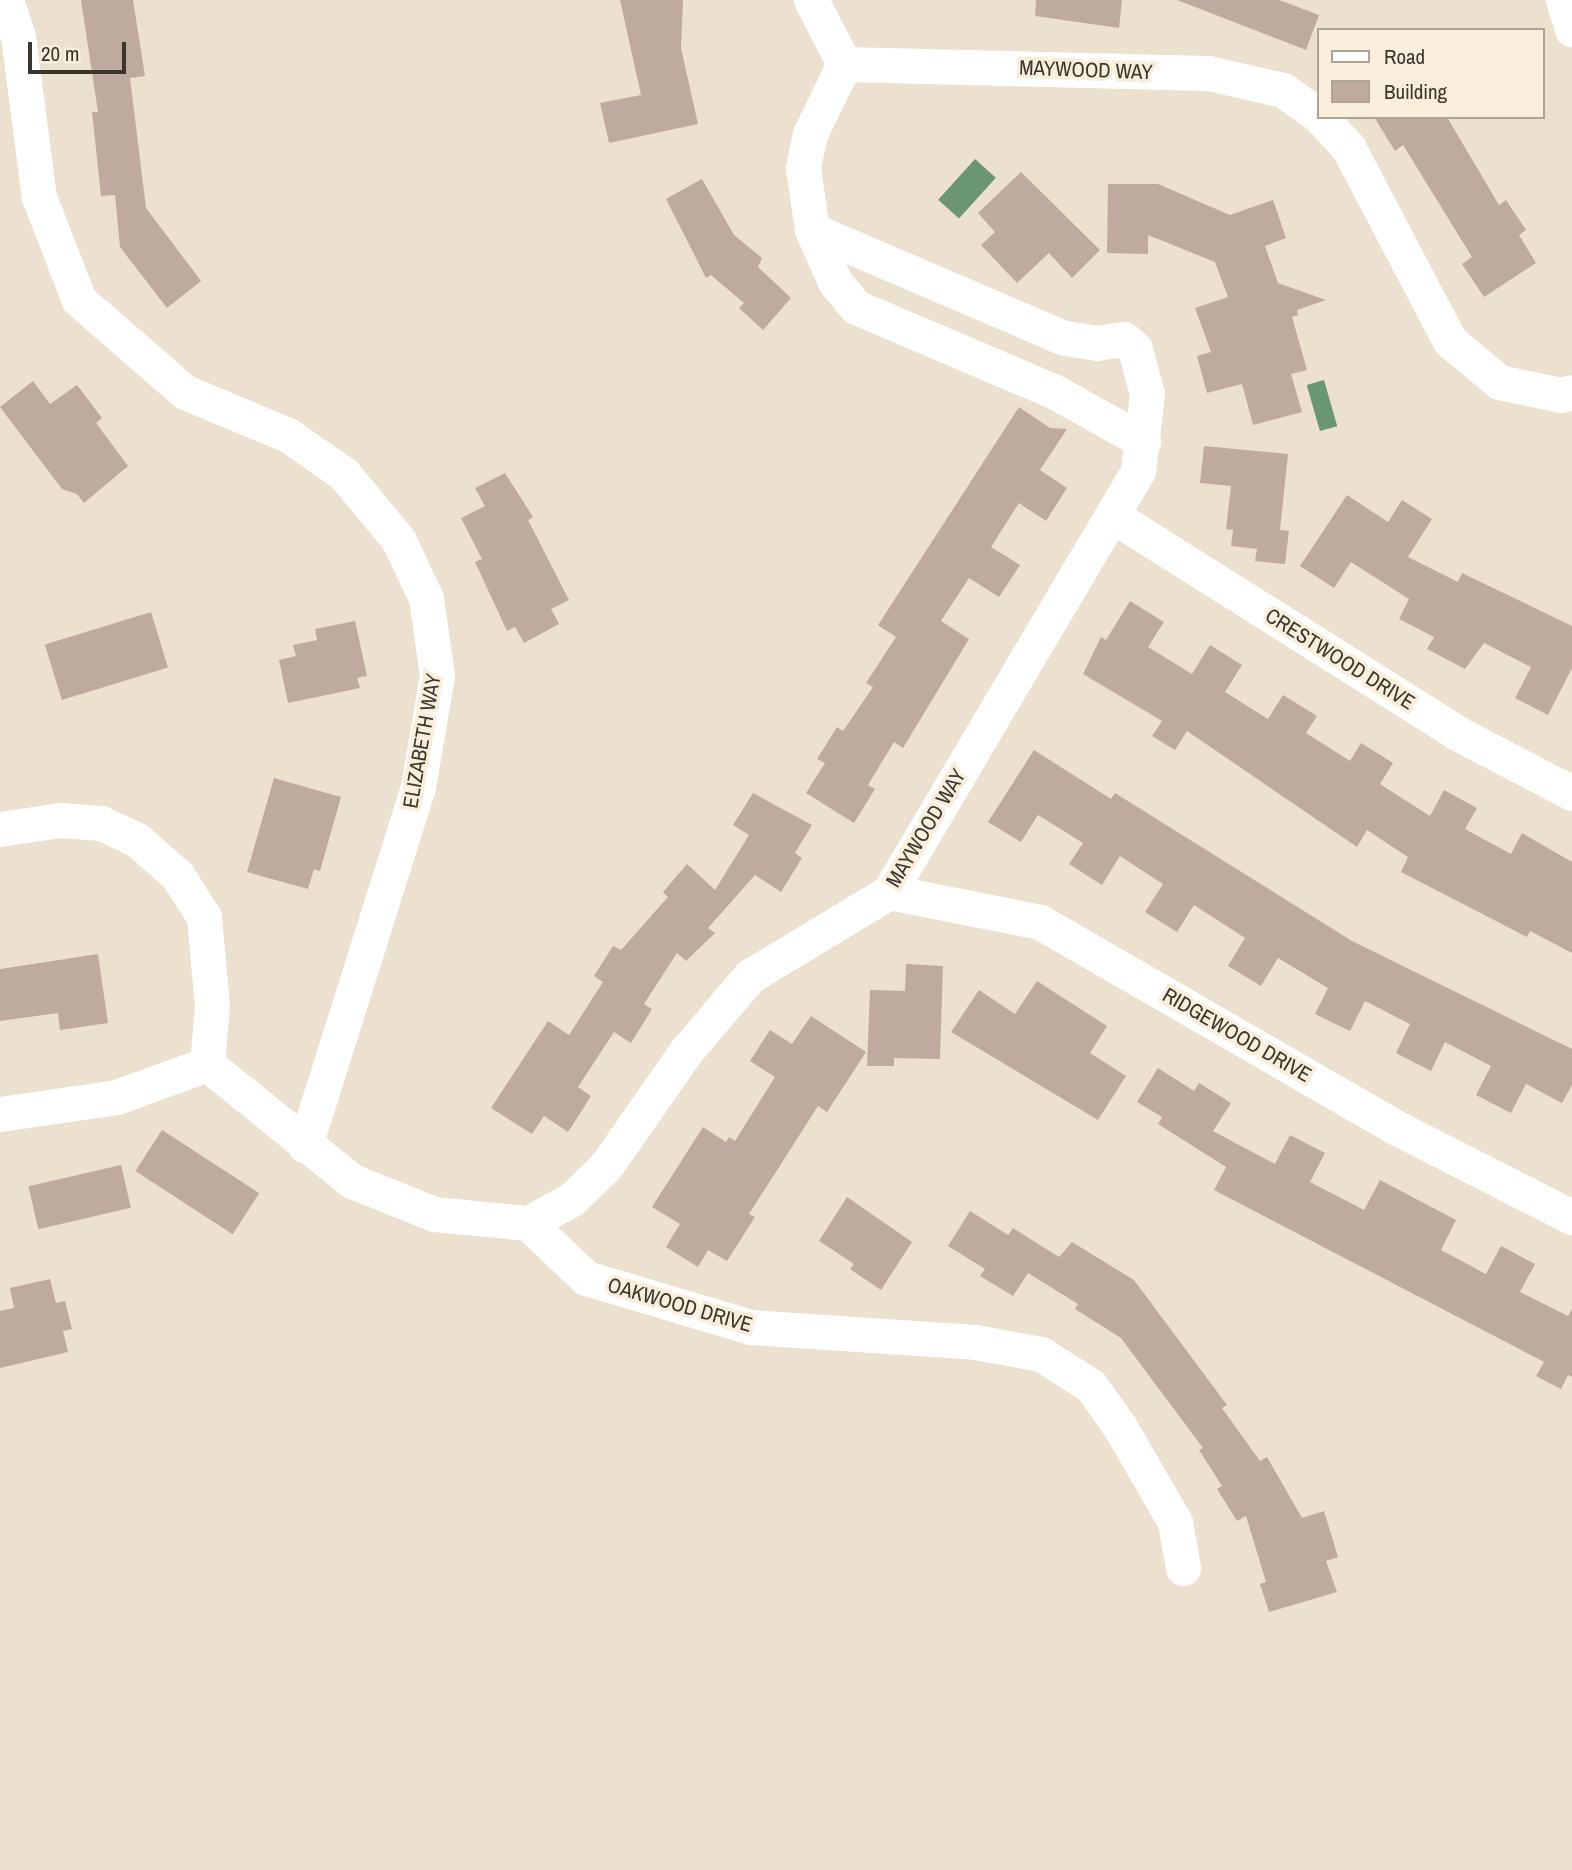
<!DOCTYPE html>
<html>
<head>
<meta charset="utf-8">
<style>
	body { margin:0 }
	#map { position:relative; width:1572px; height:1870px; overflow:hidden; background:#ece1ce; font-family:"Archivo Narrow",sans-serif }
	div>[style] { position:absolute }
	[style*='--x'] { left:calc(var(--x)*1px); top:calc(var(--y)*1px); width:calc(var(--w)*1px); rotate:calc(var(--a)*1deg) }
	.water>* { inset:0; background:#6a9673; transform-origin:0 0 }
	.building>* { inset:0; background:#bfaaa0; transform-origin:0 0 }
	.minor>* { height:35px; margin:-17.5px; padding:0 17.5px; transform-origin:17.5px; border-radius:17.5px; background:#fff }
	span { translate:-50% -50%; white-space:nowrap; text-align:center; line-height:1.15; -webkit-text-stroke:7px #f9eedb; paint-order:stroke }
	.street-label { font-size:21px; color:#3a362e }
	.legend { position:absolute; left:1317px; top:28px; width:228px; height:91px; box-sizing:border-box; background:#f9eedb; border:2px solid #ada496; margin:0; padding:9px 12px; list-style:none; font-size:21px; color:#3a362e }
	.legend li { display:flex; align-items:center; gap:14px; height:35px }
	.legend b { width:35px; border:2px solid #ada496 }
	.scale { position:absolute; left:28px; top:42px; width:98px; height:32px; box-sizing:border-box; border:4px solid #3a362e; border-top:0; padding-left:9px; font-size:21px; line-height:24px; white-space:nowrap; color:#3a362e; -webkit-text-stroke:5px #f9eedb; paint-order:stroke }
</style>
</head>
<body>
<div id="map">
	<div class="water">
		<i style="left:975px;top:159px;width:28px;height:55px;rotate:42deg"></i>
		<i style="left:1324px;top:380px;width:48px;height:18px;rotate:74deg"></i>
	</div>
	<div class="building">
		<i style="clip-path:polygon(81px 0,133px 0,145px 76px,130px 78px,146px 208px,201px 281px,167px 308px,120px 247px,115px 195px,101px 196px,92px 112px,98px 112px)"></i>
		<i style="clip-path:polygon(620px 0,683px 0,681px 48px,698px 124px,609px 143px,600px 103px,641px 95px)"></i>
		<i style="clip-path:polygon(1036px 0,1122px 0,1119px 28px,1035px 16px)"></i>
		<i style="clip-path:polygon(1177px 0,1279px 0,1319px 15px,1306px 50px)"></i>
		<i style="clip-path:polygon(1374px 117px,1447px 117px,1499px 205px,1506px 200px,1526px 230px,1519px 235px,1536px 263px,1484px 297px,1462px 264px,1472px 257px,1403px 145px,1395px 151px)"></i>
		<i style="clip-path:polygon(1021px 172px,1100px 250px,1072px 278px,1049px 253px,1017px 283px,981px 245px,995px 232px,978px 213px)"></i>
		<i style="clip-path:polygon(702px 179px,734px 235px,762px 258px,758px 267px,791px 298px,763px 330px,739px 308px,744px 303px,711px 275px,706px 278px,666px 199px)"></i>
		<i style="clip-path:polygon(1108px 184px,1158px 184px,1230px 215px,1273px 200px,1286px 238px,1265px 246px,1278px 283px,1326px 300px,1297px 310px,1298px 315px,1292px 317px,1307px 370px,1291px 374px,1302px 412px,1253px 425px,1242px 384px,1207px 393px,1197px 356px,1211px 352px,1195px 308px,1228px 297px,1215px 262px,1148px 235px,1148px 254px,1107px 253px)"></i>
		<i style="clip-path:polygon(33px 381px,50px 404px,77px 385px,102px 418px,96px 423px,128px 466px,84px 503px,77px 494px,62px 489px,0 407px)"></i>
		<i style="clip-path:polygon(1019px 407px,1050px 428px,1067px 429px,1040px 470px,1067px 488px,1046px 521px,1019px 503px,991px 547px,1020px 565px,999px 597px,969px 578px,941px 621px,969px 639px,903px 748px,894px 742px,868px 785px,875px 789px,854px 823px,806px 793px,825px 763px,817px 759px,837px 727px,843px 731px,873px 687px,866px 683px,896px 637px,878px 625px)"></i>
		<i style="clip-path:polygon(1204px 446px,1288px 454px,1280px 530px,1289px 531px,1285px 564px,1255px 561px,1257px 549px,1231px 546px,1233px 530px,1226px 529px,1231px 486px,1200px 483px)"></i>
		<i style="clip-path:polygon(505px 473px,533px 517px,528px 520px,569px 600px,551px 609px,559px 624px,524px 643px,515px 627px,507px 631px,475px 562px,482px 559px,461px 518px,485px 506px,475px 488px)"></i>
		<i style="clip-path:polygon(1347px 495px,1388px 522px,1402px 500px,1432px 519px,1408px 557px,1458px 582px,1462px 573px,1572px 626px,1572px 668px,1548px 715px,1515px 698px,1531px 667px,1484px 643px,1465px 669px,1427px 649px,1434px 637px,1399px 619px,1409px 599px,1351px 562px,1334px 588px,1300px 566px)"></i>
		<i style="clip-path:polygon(1130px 601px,1164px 622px,1148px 647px,1192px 674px,1210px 645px,1242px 665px,1225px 692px,1268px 719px,1283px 695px,1317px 716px,1306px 733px,1350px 761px,1361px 743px,1393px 763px,1380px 784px,1430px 816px,1444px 790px,1477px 808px,1465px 829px,1511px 854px,1522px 833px,1572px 862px,1572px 953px,1530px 931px,1527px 937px,1401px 872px,1408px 857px,1367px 830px,1357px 847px,1187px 731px,1175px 750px,1152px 736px,1162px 721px,1083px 674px,1101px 637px,1106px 640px)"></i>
		<i style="left:151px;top:612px;width:58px;height:111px;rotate:73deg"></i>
		<i style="clip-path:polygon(355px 621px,367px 676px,357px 678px,360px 688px,288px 703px,279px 660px,296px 656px,293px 645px,317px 640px,315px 629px)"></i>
		<i style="clip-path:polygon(1034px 750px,1111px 799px,1115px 793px,1352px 941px,1572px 1049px,1572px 1085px,1562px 1103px,1526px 1084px,1511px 1113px,1476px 1095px,1491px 1066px,1445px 1042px,1431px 1071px,1396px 1053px,1410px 1024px,1365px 1001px,1350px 1031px,1315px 1014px,1328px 988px,1278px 958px,1261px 986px,1228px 966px,1245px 938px,1194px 905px,1177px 932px,1145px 912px,1163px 884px,1120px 856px,1102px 885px,1069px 864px,1083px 843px,1038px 815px,1021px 842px,988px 822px)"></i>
		<i style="clip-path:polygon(274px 778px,341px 797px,320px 871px,314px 869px,308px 889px,247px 872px)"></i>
		<i style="clip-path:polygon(753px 793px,812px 825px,795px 853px,802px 858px,781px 892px,755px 875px,708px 928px,715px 933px,686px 961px,677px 953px,644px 1004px,652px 1009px,631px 1043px,614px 1032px,578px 1087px,591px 1096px,568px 1132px,544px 1116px,532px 1134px,491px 1108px,548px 1021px,569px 1035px,603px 982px,594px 976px,613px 946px,621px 950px,668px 897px,663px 892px,687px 864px,715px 890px,749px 835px,733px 825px)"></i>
		<i style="clip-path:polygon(98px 954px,108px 1023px,60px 1030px,58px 1013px,0 1021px,0 969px)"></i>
		<i style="clip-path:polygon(906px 964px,943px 966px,940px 1059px,894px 1058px,894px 1066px,867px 1066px,870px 990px,905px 991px)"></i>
		<i style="clip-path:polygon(1037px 981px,1107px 1026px,1090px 1053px,1126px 1076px,1098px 1120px,951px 1032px,979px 990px,1015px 1014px)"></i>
		<i style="clip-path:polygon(811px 1016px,866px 1052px,827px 1112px,818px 1106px,749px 1214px,755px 1217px,727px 1261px,708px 1250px,698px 1267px,666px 1247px,680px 1224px,652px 1207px,703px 1127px,726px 1142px,729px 1137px,735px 1141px,775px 1077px,750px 1061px,770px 1030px,792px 1044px)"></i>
		<i style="clip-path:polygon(1158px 1068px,1194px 1091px,1199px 1083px,1231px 1103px,1213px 1131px,1275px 1164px,1290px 1135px,1325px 1153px,1310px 1182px,1364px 1210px,1380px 1180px,1456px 1220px,1441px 1250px,1486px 1274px,1501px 1246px,1535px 1264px,1520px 1292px,1568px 1316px,1572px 1309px,1572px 1377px,1568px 1375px,1561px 1389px,1536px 1376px,1544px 1362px,1214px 1190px,1226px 1167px,1158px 1124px,1162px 1117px,1137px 1102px)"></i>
		<i style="left:162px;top:1130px;width:116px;height:49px;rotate:33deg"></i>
		<i style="left:121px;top:1165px;width:44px;height:95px;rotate:77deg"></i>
		<i style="clip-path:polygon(847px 1197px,912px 1242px,881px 1290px,850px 1269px,854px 1264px,819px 1241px)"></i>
		<i style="clip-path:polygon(970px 1211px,1008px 1235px,1013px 1228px,1059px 1257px,1072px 1242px,1134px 1280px,1227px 1405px,1222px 1408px,1260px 1461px,1267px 1457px,1302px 1518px,1324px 1511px,1338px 1557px,1326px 1561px,1337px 1592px,1269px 1612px,1260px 1584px,1266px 1582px,1246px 1516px,1237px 1521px,1217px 1489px,1222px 1486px,1199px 1450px,1203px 1448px,1121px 1338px,1075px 1309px,1078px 1304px,1028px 1273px,1013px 1296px,980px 1276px,985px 1269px,948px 1246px)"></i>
		<i style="clip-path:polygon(50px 1279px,56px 1303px,65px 1301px,72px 1329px,63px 1331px,68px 1352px,0 1368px,0 1311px,14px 1308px,10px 1288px)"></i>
	</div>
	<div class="minor">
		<i style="--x:6;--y:0;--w:38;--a:72"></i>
		<i style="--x:18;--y:36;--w:162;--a:82.6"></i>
		<i style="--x:39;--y:197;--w:110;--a:68.8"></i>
		<i style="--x:79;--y:300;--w:140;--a:41"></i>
		<i style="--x:185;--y:392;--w:112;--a:22.7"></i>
		<i style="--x:288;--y:435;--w:68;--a:34.9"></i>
		<i style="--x:344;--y:474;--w:85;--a:50.3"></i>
		<i style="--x:398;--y:539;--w:65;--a:64.6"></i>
		<i style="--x:426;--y:598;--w:78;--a:81.9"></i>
		<i style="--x:437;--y:675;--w:114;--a:99.6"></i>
		<i style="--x:418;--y:787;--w:376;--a:107.5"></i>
		<i style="--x:811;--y:0;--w:72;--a:62.7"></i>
		<i style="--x:844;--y:64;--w:364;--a:1.4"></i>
		<i style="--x:1208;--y:73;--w:77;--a:12.8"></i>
		<i style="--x:1283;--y:90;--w:43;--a:35.5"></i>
		<i style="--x:1563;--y:0;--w:31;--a:73"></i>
		<i style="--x:844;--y:64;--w:78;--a:115.9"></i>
		<i style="--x:810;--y:134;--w:35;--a:102"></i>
		<i style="--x:803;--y:168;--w:63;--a:81.7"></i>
		<i style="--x:812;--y:230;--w:57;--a:66.1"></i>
		<i style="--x:835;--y:282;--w:33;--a:50"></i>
		<i style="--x:856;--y:307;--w:216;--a:23.1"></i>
		<i style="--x:1055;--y:392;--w:101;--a:29.1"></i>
		<i style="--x:1320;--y:117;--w:41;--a:47"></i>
		<i style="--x:1348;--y:147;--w:219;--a:62.3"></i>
		<i style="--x:1450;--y:341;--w:64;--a:39.9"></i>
		<i style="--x:1499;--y:382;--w:63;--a:11.8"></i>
		<i style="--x:1561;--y:395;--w:11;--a:-15"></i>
		<i style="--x:1113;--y:516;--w:407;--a:32.2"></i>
		<i style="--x:1457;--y:733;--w:130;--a:27.6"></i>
		<i style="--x:0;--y:829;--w:61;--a:-8.5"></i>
		<i style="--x:60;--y:820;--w:41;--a:4.2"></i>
		<i style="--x:101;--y:823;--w:40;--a:25"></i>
		<i style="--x:137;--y:840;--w:53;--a:41.2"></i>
		<i style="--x:177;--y:875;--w:50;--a:57.3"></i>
		<i style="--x:204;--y:917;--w:89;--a:84.9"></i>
		<i style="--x:212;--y:1006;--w:58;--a:94.9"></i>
		<i style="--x:207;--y:1064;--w:96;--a:159.9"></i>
		<i style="--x:117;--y:1097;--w:118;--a:171.7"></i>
		<i style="--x:889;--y:892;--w:154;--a:11.2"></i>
		<i style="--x:1040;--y:922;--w:410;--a:30"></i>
		<i style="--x:1395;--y:1127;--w:199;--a:27"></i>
		<i style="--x:207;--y:1064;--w:186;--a:38.9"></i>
		<i style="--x:352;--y:1181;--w:88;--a:21.9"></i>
		<i style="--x:434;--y:1214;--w:94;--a:5.5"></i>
		<i style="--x:528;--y:1223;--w:80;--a:43.5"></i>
		<i style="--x:586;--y:1278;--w:171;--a:16.6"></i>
		<i style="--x:750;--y:1327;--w:225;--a:3.8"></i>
		<i style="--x:975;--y:1342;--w:67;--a:10.3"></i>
		<i style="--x:1041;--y:1354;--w:59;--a:32.6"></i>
		<i style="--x:1091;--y:1386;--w:50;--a:54.7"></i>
		<i style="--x:1120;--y:1427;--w:110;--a:59.9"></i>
		<i style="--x:1175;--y:1522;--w:47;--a:80.1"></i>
		<i style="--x:528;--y:1223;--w:50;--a:-28.6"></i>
		<i style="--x:572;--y:1199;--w:47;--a:-44.1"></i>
		<i style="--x:606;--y:1166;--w:141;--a:-55.1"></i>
		<i style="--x:687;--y:1050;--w:97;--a:-49.6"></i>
		<i style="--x:750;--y:976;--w:162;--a:-31.1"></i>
		<i style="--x:889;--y:892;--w:489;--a:-59.4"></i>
		<i style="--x:1138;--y:471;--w:78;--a:-83.3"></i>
		<i style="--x:1147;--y:394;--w:47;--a:-104.9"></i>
		<i style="--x:1135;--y:349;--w:15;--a:-138"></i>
		<i style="--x:1124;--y:339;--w:27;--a:172"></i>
		<i style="--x:1097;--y:343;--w:33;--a:-171"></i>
		<i style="--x:1064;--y:338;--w:274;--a:-156.8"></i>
	</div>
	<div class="street-label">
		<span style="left:1086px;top:70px;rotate:2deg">MAYWOOD WAY</span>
		<span style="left:1340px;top:659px;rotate:32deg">CRESTWOOD DRIVE</span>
		<span style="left:422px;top:741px;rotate:-80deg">ELIZABETH WAY</span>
		<span style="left:926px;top:828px;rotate:-59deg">MAYWOOD WAY</span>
		<span style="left:1237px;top:1035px;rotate:30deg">RIDGEWOOD DRIVE</span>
		<span style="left:680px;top:1305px;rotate:16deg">OAKWOOD DRIVE</span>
	</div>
	<ul class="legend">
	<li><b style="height:9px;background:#fff"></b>Road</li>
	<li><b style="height:19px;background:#bfaaa0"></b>Building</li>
	</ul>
	<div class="scale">20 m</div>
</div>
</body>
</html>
